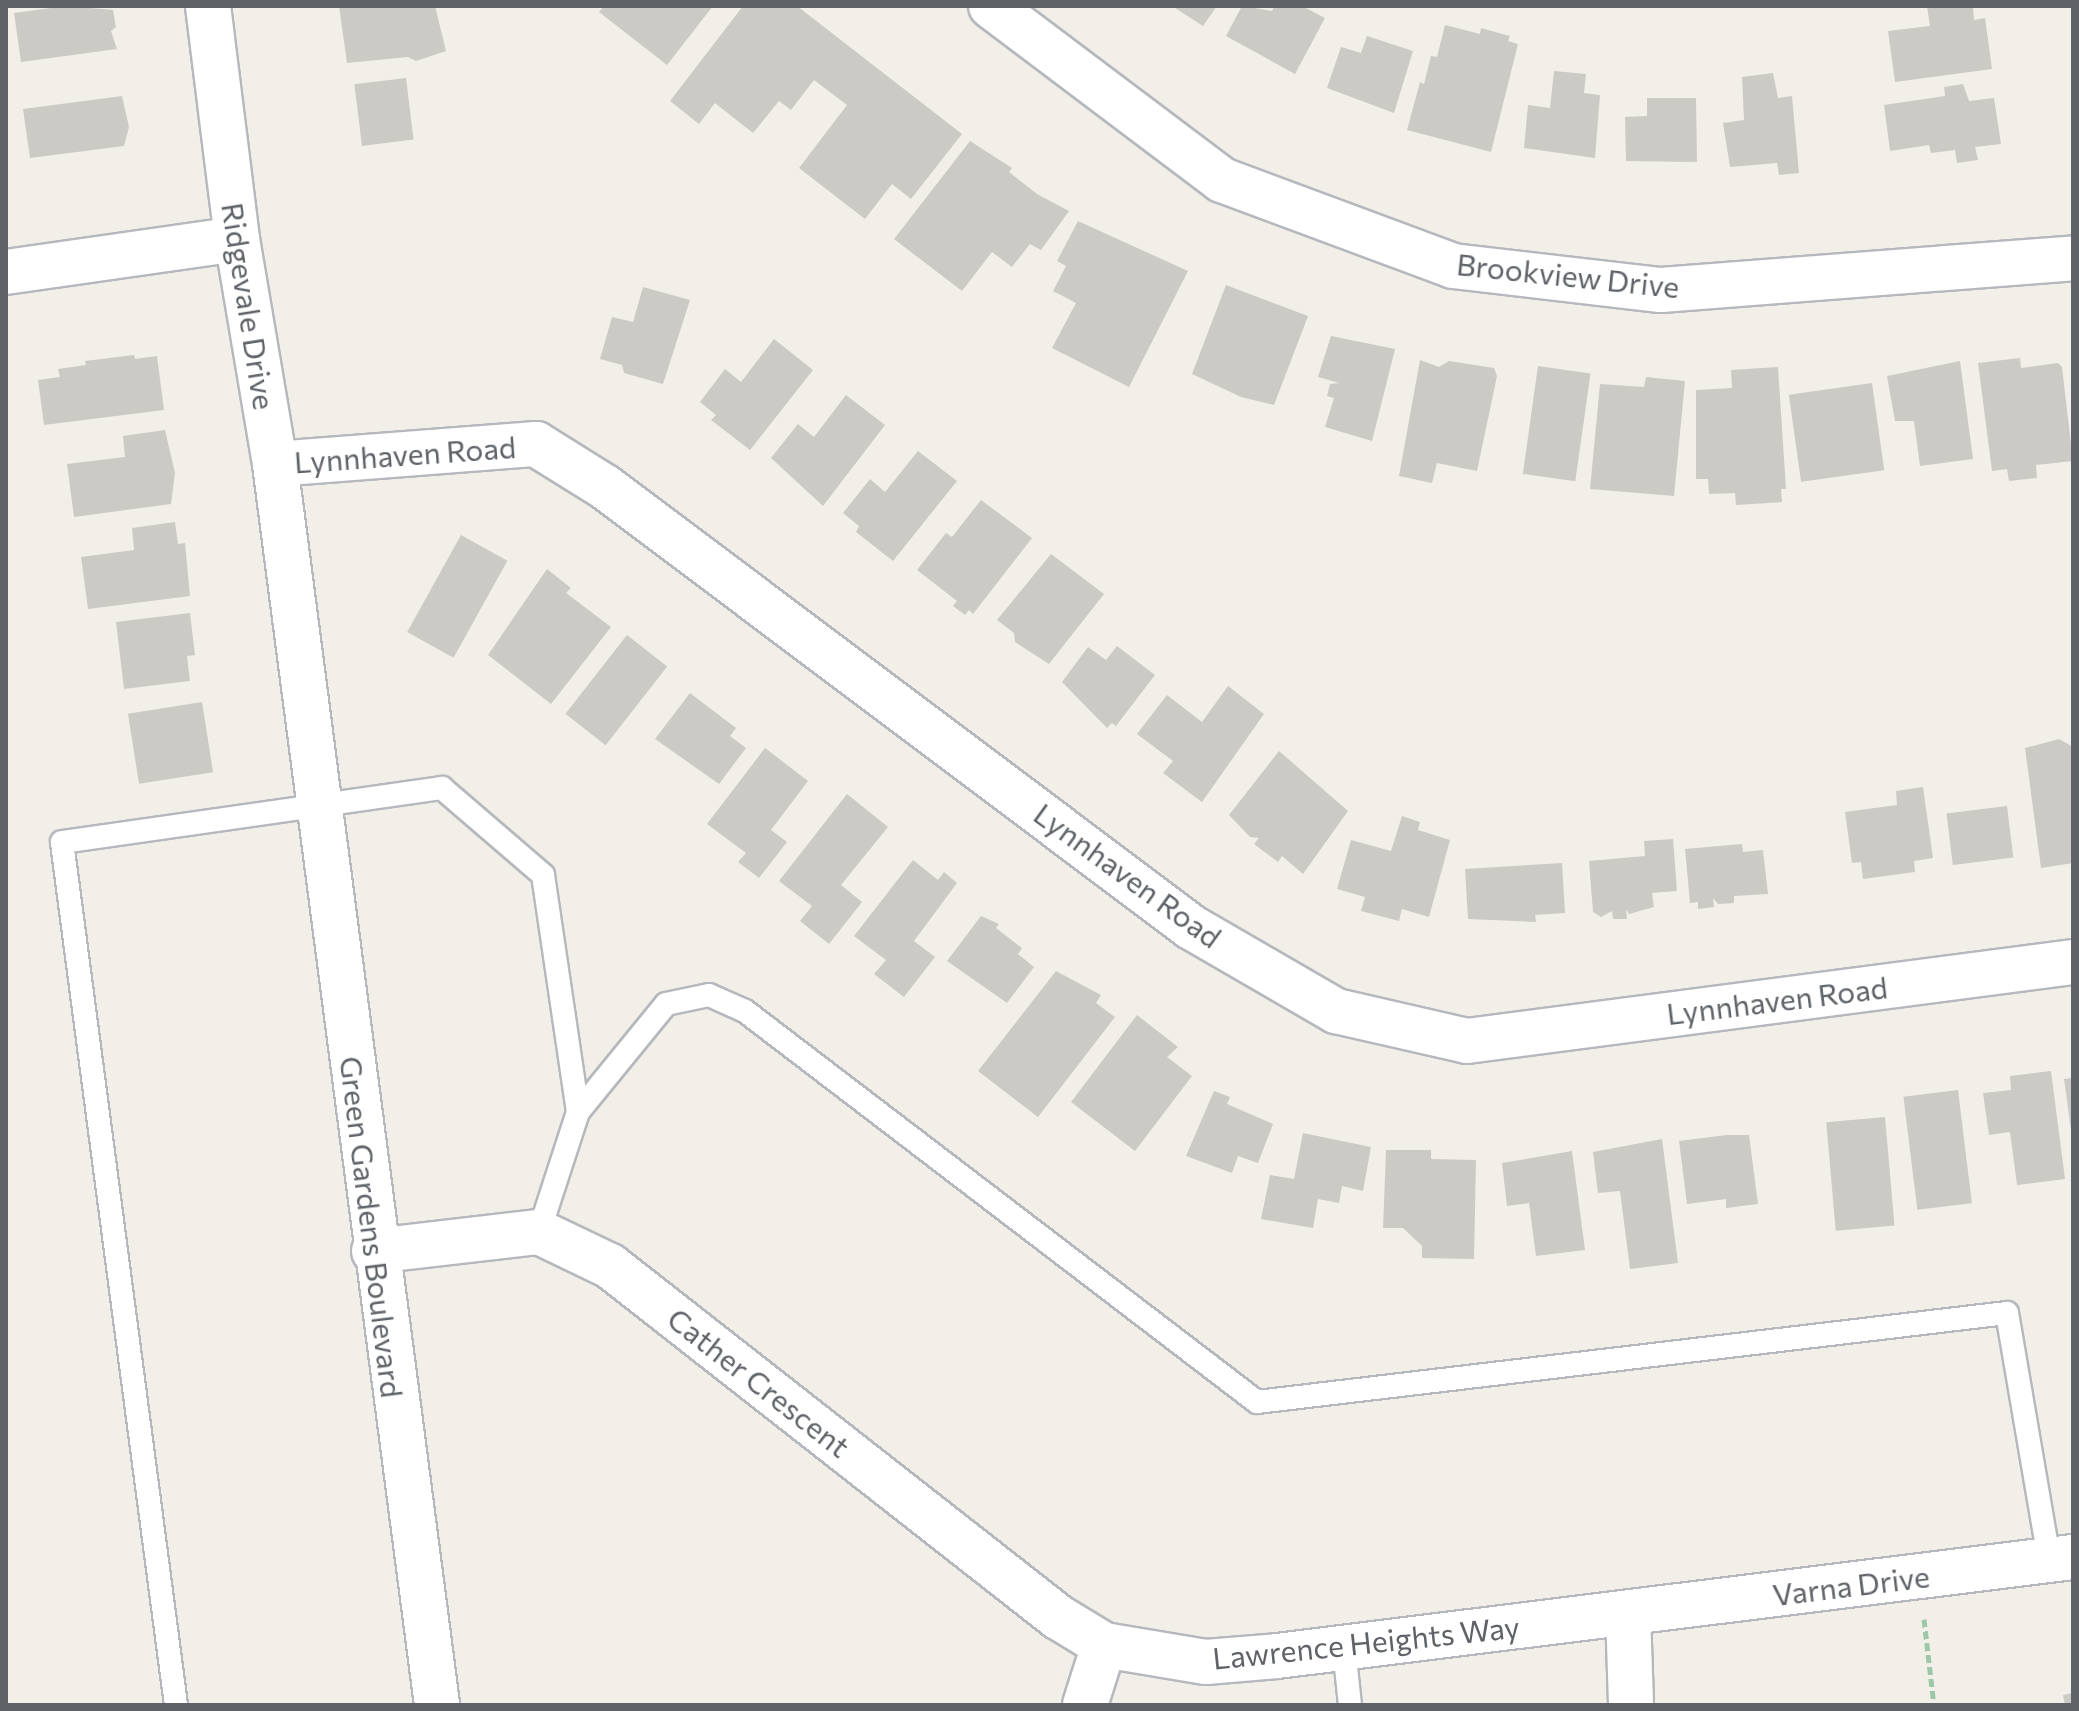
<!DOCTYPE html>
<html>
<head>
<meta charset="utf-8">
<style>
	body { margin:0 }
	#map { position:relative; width:2079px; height:1711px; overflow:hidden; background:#f1efe8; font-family:Commissioner,sans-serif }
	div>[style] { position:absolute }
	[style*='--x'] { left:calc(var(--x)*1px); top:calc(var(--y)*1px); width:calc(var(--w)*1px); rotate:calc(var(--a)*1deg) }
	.building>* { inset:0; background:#cccac5; transform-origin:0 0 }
	.path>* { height:5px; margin-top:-2.5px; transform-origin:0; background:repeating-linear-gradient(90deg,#9cc7a9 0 8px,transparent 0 12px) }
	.roads { filter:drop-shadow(2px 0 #b5b8bc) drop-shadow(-2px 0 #b5b8bc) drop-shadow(0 2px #b5b8bc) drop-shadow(0 -2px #b5b8bc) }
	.lane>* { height:22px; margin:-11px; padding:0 11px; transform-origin:11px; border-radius:11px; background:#fff }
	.street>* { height:44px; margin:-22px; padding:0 22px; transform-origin:22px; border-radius:22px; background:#fff }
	span { translate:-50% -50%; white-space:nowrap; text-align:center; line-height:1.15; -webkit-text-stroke:6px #fff; paint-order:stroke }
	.street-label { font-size:30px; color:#5f6368 }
	.frame { position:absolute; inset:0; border:8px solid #5f6368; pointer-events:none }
</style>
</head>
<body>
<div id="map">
	<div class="building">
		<i style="clip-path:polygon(66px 6px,113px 10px,116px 27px,111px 31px,117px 49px,21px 62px,14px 13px)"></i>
		<i style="clip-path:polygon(339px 6px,435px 6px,446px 51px,416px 61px,408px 57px,347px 63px)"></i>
		<i style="clip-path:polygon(604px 6px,713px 6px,667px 65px,599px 12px)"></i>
		<i style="clip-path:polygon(743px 6px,797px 6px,962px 134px,911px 199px,892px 184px,865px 219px,799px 168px,847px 105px,814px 80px,791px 110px,779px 101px,753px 133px,715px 103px,699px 124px,670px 101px)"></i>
		<i style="clip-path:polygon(1172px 6px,1217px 6px,1203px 26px)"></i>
		<i style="clip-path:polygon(1242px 6px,1272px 11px,1275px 6px,1302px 6px,1325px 18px,1295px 74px,1226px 36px)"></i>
		<i style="clip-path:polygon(1927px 6px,1973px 6px,1974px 20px,1985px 18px,1992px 69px,1895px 82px,1888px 31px,1930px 26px)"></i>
		<i style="clip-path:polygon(1445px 25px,1480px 34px,1481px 28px,1510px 36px,1508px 41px,1518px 44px,1491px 152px,1407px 130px,1420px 82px,1424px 84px,1431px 56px,1437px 57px)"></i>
		<i style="clip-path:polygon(1367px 36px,1413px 51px,1394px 113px,1327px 88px,1341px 47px,1361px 53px)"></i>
		<i style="clip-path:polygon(1554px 71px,1586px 74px,1584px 93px,1600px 95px,1595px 158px,1524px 148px,1528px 105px,1550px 108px)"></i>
		<i style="clip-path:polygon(1773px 73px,1778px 98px,1792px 96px,1799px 173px,1779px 175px,1777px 163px,1730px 167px,1723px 123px,1744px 120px,1742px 77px)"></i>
		<i style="left:406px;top:78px;width:62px;height:52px;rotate:83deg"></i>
		<i style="clip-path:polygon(1963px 84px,1969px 101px,1994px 98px,2001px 144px,1975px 147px,1978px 160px,1957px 163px,1955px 150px,1931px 153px,1929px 145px,1890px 151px,1884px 105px,1945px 96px,1944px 87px)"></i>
		<i style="clip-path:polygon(122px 96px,129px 127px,124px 146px,30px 158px,23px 109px)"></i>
		<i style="clip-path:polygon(1647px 98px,1696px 98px,1697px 162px,1626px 161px,1625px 117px,1647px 116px)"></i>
		<i style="clip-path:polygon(970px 141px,1012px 168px,1009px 172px,1037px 194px,1069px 211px,1041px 250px,1030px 244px,1012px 267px,992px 252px,962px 291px,894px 239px)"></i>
		<i style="clip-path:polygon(1078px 221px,1188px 271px,1129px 387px,1052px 348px,1076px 303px,1053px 291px,1066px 266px,1057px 261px)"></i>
		<i style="clip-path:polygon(1226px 285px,1308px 316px,1274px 405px,1241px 397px,1192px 374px)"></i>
		<i style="clip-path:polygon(643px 287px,690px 300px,663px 384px,624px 373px,622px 365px,600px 359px,612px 317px,633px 322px)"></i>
		<i style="clip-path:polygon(1331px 336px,1395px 349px,1372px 441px,1325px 427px,1334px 398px,1327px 396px,1330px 384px,1339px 383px,1318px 377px)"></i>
		<i style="clip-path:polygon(774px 339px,813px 370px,750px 450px,711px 420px,716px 415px,700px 402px,725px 369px,741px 382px)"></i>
		<i style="clip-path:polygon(134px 355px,135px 359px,157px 356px,164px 410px,44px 425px,38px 380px,60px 377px,58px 369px,86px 365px,85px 361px)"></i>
		<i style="clip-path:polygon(2020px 358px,2021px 368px,2058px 363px,2062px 367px,2073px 461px,2036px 465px,2037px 478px,2009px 481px,2007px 469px,1992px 471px,1978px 363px)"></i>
		<i style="clip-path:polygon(1420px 360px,1439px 367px,1449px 361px,1494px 368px,1497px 376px,1477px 471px,1437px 463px,1432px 483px,1399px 476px)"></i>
		<i style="clip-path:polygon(1960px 361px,1973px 459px,1920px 466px,1914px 421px,1895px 421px,1887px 376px)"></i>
		<i style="left:1538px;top:366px;width:53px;height:109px;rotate:8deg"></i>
		<i style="clip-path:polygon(1778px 367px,1786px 489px,1781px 489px,1782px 502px,1736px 505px,1735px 493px,1709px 494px,1708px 479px,1696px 479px,1696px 390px,1732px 388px,1731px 370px)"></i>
		<i style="clip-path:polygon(1646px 377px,1685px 381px,1674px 496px,1590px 489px,1600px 384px,1644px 387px)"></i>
		<i style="left:1872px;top:383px;width:88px;height:84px;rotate:82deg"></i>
		<i style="clip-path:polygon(846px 395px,885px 425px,823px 506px,771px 458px,798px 424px,814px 437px)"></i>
		<i style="clip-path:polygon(165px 430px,175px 473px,171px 504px,74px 517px,67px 464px,125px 457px,123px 436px)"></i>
		<i style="clip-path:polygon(918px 451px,957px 481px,893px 561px,856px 532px,859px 526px,843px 513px,870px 479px,885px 492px)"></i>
		<i style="clip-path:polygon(981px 500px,1032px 538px,973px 614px,969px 610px,965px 615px,953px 606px,957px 601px,917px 570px,946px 533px,952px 537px)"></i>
		<i style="clip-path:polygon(175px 522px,178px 544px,185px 543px,190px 596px,88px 609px,81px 557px,134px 550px,132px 528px)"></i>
		<i style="left:461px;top:535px;width:53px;height:111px;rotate:29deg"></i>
		<i style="clip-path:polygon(1051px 554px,1104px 594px,1049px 664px,1015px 642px,1014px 633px,997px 620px)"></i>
		<i style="clip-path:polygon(547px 569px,571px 588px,566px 593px,611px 627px,551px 704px,488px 655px)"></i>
		<i style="clip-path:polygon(190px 613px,195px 655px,187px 656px,190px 681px,124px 689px,116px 622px)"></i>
		<i style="left:627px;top:635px;width:51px;height:100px;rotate:38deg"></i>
		<i style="clip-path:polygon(1117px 646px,1155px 675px,1116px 726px,1112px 723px,1107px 728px,1062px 682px,1088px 647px,1106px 660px)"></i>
		<i style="clip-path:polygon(1228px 686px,1264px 714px,1202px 802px,1163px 773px,1173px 761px,1137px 734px,1167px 695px,1202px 722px)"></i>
		<i style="clip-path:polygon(690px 693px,736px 728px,730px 736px,746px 748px,719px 784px,655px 739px)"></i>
		<i style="left:202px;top:702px;width:71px;height:75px;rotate:81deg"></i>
		<i style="clip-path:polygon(2059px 739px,2073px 747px,2073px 863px,2041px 868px,2025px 748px)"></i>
		<i style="clip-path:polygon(765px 748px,808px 781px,771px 830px,787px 842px,759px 878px,738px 862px,746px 853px,707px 824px)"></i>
		<i style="clip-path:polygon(1279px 751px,1348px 811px,1303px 874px,1282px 856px,1278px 862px,1254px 844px,1259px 838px,1250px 837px,1229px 815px)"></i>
		<i style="clip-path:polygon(1923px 787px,1933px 858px,1914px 861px,1915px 872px,1863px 879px,1861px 862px,1852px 863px,1845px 812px,1897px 805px,1896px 791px)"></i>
		<i style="clip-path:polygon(847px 794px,888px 827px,841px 885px,862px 902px,829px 944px,800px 921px,812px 906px,779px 881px)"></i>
		<i style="left:2007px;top:806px;width:52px;height:61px;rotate:83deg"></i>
		<i style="clip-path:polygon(1402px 816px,1420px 822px,1418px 830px,1450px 840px,1429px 917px,1402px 909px,1399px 921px,1361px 911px,1365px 897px,1337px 889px,1351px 840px,1391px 851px)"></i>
		<i style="clip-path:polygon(1673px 839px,1677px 891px,1652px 893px,1654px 907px,1629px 914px,1626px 909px,1627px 919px,1613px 919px,1612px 911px,1601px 917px,1593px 912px,1589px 861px,1645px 856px,1644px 841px)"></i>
		<i style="clip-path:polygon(1742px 844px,1743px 852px,1763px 850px,1768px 894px,1734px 896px,1734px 903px,1718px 904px,1713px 898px,1714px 907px,1698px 909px,1698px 902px,1690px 903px,1685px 849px)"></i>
		<i style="clip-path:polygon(913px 860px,938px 880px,944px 872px,957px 883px,914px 941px,935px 957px,904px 997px,874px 974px,886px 960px,854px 936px)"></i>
		<i style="clip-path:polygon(1562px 863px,1565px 913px,1535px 915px,1536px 922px,1468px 919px,1465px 869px)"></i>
		<i style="clip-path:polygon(981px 916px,999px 924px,996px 928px,1022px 948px,1018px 954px,1034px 967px,1007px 1003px,947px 961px)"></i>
		<i style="clip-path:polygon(1056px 971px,1101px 995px,1096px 1003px,1115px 1017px,1038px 1117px,978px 1071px)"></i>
		<i style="clip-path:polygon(1137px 1015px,1178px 1047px,1167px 1057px,1192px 1076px,1135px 1151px,1071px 1102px)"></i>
		<i style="clip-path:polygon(2051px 1071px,2065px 1179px,2017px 1185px,2010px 1132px,1989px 1135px,1983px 1093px,2011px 1090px,2010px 1076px)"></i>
		<i style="clip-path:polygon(2073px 1078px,2073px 1130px,2071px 1130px,2064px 1079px)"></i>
		<i style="left:1958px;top:1090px;width:114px;height:55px;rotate:83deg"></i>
		<i style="clip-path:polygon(1214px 1091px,1230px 1097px,1227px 1104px,1273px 1124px,1258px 1163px,1238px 1156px,1232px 1173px,1186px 1156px)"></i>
		<i style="left:1885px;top:1117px;width:109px;height:59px;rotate:85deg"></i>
		<i style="clip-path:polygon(1303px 1133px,1371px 1147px,1363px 1191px,1342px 1186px,1339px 1203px,1318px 1199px,1313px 1228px,1261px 1219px,1270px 1175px,1294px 1179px)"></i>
		<i style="clip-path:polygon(1727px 1135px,1749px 1135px,1758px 1204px,1726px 1208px,1726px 1199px,1687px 1204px,1679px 1141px)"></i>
		<i style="clip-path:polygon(1662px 1139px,1678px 1263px,1630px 1269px,1620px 1191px,1598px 1193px,1593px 1152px)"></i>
		<i style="clip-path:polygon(1386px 1150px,1431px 1150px,1431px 1159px,1476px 1160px,1474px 1259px,1422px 1258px,1422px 1246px,1403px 1228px,1383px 1228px)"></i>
		<i style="clip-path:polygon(1572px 1151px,1585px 1250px,1536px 1256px,1529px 1203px,1507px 1206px,1502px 1163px)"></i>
		<i style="clip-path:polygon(2073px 1693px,2073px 1705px,2065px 1705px,2063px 1695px)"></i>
	</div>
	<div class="path">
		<i style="--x:1924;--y:1619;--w:87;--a:83.4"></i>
	</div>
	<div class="roads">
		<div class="lane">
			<i style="--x:578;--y:1112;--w:139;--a:-50.8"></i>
			<i style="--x:666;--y:1004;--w:44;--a:-11.8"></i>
			<i style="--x:709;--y:995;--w:39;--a:24"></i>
			<i style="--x:745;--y:1011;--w:644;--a:37.37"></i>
			<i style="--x:1257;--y:1402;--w:755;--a:-6.77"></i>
			<i style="--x:2007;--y:1313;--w:251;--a:80.3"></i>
			<i style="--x:1344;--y:1648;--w:57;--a:84"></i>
			<i style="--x:176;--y:1705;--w:870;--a:-97.53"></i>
			<i style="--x:62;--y:842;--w:384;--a:-8.1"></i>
			<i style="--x:442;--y:788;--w:133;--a:40.7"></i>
			<i style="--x:543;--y:875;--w:240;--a:81.6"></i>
			<i style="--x:578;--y:1112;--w:126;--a:108"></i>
		</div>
		<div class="street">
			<i style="--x:208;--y:6;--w:235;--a:82.9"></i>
			<i style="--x:237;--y:239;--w:228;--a:80.4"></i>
			<i style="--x:275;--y:464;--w:1252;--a:82.56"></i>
			<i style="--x:991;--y:6;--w:289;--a:37"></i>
			<i style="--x:1222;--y:180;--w:246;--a:20.4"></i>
			<i style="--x:1453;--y:266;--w:209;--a:6.6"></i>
			<i style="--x:1661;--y:290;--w:413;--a:-4.4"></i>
			<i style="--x:6;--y:272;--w:233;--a:-8.1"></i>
			<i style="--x:275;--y:464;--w:262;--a:-4.4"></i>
			<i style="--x:536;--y:444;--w:81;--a:31.9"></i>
			<i style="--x:605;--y:487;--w:733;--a:36.9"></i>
			<i style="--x:1191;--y:927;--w:168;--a:30.1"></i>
			<i style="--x:1336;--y:1011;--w:134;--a:12.9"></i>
			<i style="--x:1467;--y:1041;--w:611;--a:-7.43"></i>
			<i style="--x:374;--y:1251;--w:166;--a:-6.6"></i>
			<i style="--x:539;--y:1232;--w:79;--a:25.6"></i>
			<i style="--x:610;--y:1266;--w:569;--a:38.08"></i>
			<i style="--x:1058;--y:1617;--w:54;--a:31.3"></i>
			<i style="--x:1104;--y:1645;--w:103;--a:9.5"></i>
			<i style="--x:1206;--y:1662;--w:71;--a:-4.8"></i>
			<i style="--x:1277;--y:1656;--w:802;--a:-7.09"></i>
			<i style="--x:1628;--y:1613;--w:92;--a:88.1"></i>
			<i style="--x:1085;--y:1705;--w:63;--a:-72.4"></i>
		</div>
	</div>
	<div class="street-label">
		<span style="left:1568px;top:275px;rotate:6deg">Brookview Drive</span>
		<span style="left:249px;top:306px;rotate:81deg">Ridgevale Drive</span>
		<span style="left:405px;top:454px;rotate:-4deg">Lynnhaven Road</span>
		<span style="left:1128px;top:875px;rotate:36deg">Lynnhaven Road</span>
		<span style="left:1777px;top:1000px;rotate:-7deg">Lynnhaven Road</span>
		<span style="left:372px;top:1227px;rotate:83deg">Green Gardens Boulevard</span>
		<span style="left:759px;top:1382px;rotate:38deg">Cather Crescent</span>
		<span style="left:1851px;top:1585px;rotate:-7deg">Varna Drive</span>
		<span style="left:1366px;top:1642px;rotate:-6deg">Lawrence Heights Way</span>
	</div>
	<div class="frame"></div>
</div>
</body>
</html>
